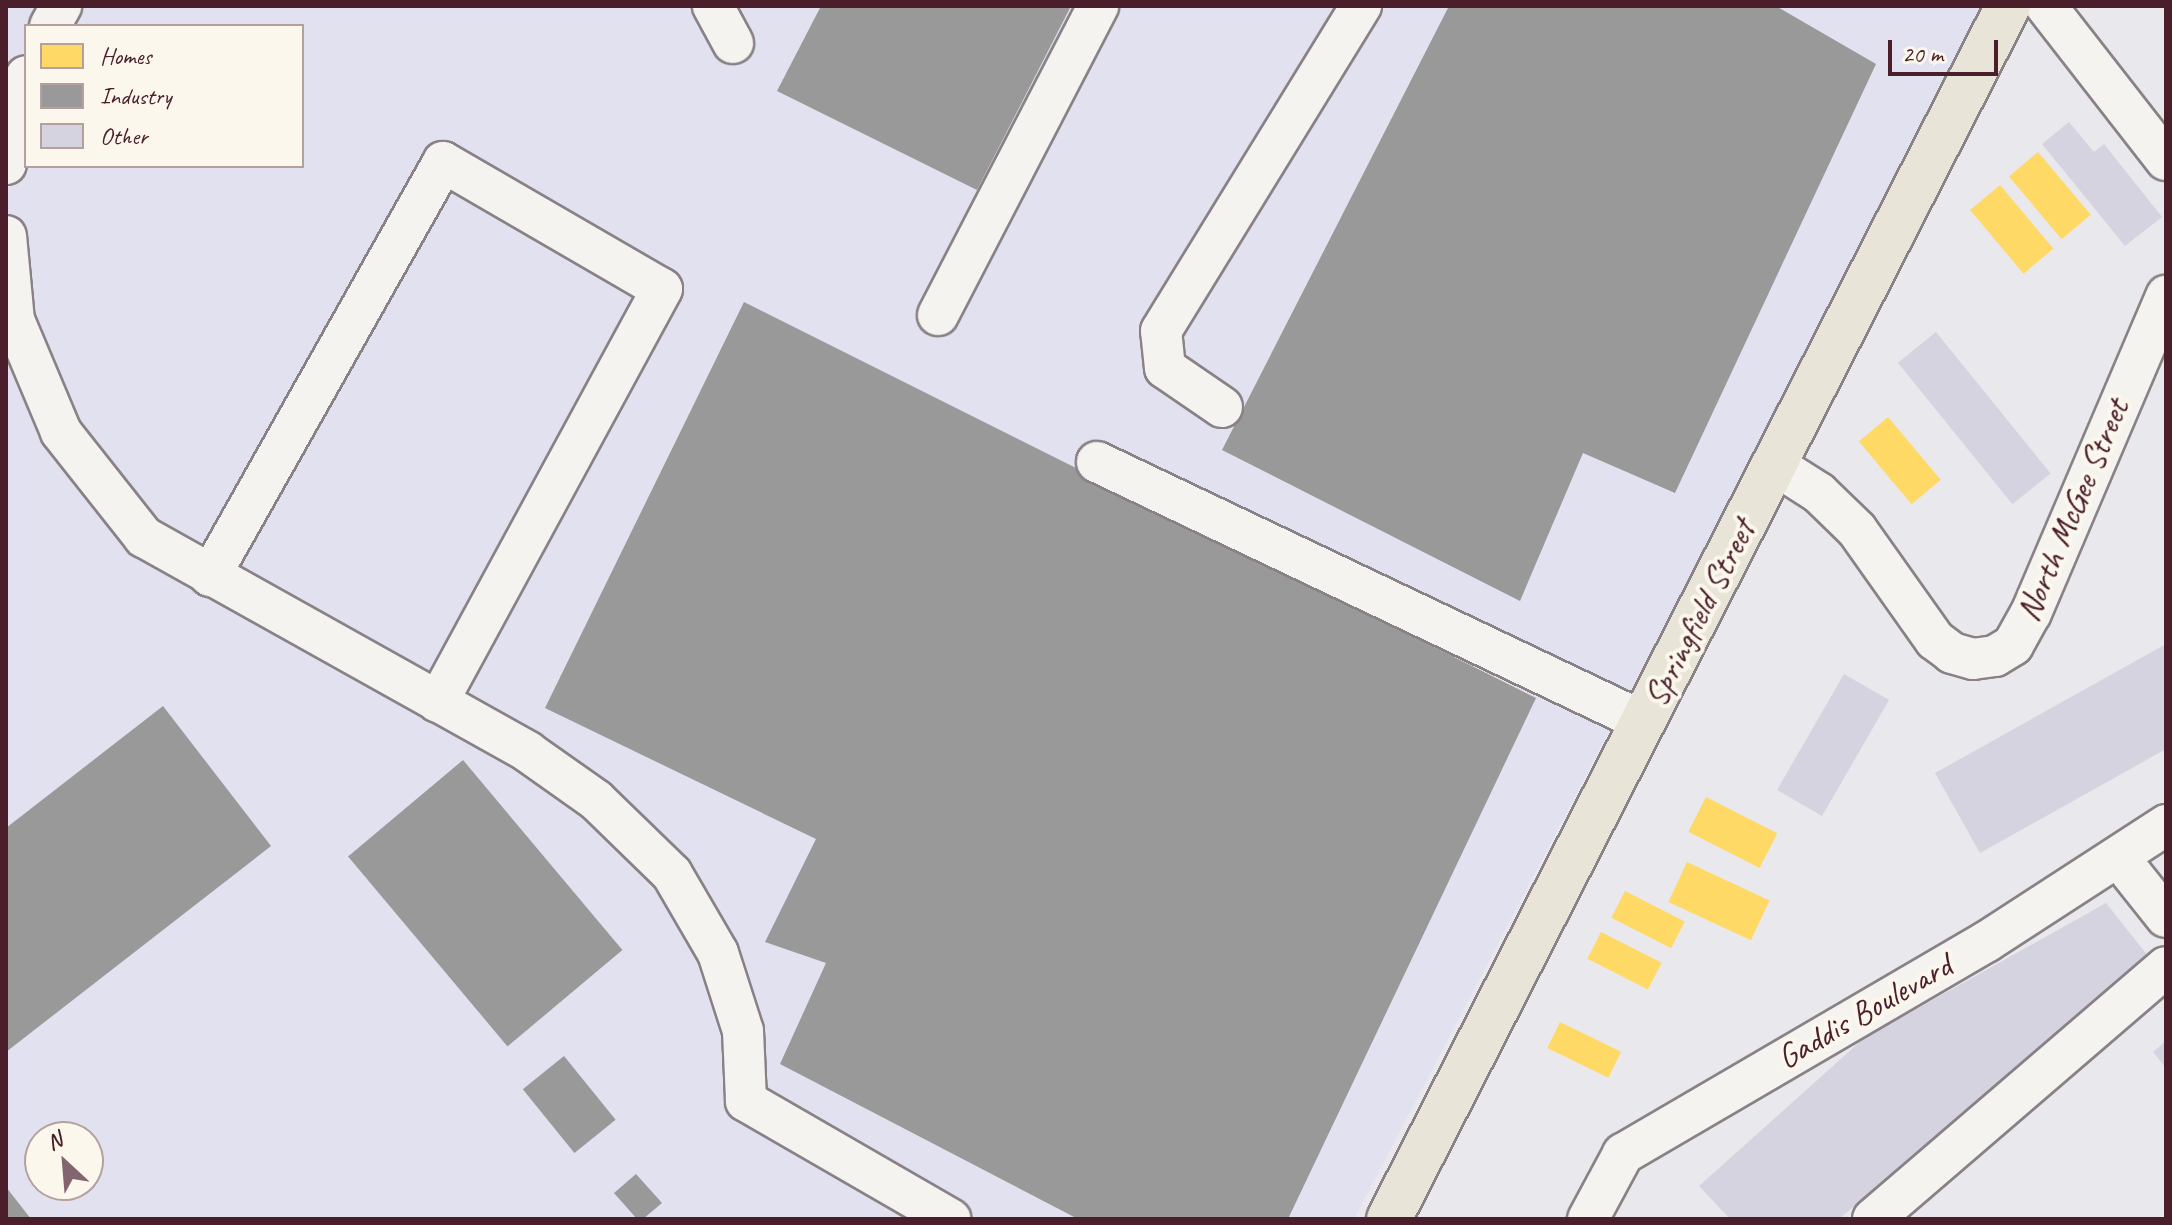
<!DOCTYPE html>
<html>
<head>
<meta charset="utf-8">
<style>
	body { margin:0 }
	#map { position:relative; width:2172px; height:1225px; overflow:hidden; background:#e9e8ed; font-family:Caveat,sans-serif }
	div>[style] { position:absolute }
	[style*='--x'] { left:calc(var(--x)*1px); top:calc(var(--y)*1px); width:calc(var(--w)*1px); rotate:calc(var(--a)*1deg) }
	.built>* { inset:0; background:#e1e1ef }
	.homes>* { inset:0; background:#ffd966; transform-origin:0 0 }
	.industry>* { inset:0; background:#999; transform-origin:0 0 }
	.building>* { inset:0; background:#d4d3df; transform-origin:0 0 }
	.roads { filter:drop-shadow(2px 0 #8a8186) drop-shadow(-2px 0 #8a8186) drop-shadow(0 2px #8a8186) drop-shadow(0 -2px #8a8186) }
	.minor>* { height:40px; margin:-20px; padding:0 20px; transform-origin:20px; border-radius:20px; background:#f4f3f0 }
	.major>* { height:44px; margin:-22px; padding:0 22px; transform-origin:22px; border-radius:22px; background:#e8e5d8 }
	span { translate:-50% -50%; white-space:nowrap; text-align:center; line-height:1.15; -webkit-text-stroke:8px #fbf7ec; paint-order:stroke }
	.street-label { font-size:34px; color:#4a1f2b }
	.frame { position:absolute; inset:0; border:8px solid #4a1f2b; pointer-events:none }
	.legend { position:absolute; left:24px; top:24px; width:280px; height:144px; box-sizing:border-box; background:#fbf7ec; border:2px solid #b4a19f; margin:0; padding:10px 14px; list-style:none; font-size:24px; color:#4a1f2b }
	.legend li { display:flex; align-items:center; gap:16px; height:40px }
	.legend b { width:40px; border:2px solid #b4a19f }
	.north { position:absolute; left:24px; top:1121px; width:80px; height:80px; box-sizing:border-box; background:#fbf7ec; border:2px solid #b4a19f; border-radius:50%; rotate:334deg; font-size:22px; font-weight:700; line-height:32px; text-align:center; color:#4a1f2b }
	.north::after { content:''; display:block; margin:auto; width:28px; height:36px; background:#82656f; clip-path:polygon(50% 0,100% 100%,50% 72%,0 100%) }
	.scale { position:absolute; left:1888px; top:40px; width:110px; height:36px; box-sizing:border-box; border:4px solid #4a1f2b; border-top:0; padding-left:10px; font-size:24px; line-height:28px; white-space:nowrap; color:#4a1f2b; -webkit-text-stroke:6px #fbf7ec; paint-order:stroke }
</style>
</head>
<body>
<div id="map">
	<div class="built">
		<i style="clip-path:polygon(evenodd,6px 6px,1988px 6px,1354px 1219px,6px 1219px,6px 6px,26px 26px,302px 26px,302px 166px,26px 166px,26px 26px,6px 6px,40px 1137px,88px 1137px,88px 1185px,40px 1185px,40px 1137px)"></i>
	</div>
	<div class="homes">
		<i style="left:2038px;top:152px;width:82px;height:38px;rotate:50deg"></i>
		<i style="left:2000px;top:185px;width:83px;height:39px;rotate:50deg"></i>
		<i style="left:1888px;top:417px;width:82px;height:38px;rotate:50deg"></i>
		<i style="left:1706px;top:797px;width:80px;height:39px;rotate:27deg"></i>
		<i style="left:1687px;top:862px;width:91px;height:44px;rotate:25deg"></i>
		<i style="left:1625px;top:891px;width:67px;height:30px;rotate:27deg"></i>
		<i style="left:1601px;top:932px;width:68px;height:30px;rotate:27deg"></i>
		<i style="left:1560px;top:1022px;width:68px;height:29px;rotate:26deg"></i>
	</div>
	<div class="industry">
		<i style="clip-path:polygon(821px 6px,1071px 6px,977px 190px,777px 91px)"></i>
		<i style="clip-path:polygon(1449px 6px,1776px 6px,1876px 64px,1675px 493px,1583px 453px,1520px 601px,1222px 450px)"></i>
		<i style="clip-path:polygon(744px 302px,1536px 698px,1288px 1219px,1078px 1219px,780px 1064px,826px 963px,765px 942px,816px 839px,545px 708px)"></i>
		<i style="clip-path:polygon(163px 706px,271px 846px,6px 1052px,6px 828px)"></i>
		<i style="left:463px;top:760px;width:248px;height:150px;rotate:50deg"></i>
		<i style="left:564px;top:1056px;width:82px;height:53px;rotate:51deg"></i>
		<i style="clip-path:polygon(636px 1174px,662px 1203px,643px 1219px,637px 1219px,614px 1193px)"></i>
		<i style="clip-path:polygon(6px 1187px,31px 1219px,6px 1219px)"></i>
	</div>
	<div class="building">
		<i style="clip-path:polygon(2069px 122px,2094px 152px,2104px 144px,2162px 217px,2125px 246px,2042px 144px)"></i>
		<i style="left:1936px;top:332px;width:182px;height:49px;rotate:51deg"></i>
		<i style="clip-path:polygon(2166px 644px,2166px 749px,1980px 853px,1935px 773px)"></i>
		<i style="left:1844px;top:674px;width:52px;height:134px;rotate:30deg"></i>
		<i style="clip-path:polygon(2106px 903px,2148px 956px,1839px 1219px,1730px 1219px,1699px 1186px,1863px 1039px)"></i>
		<i style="clip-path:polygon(2166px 1041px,2166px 1068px,2153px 1052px)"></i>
	</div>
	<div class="roads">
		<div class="minor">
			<i style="--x:713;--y:6;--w:42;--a:61.6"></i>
			<i style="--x:2046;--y:6;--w:195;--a:52.1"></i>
			<i style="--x:50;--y:26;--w:23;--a:-61"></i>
			<i style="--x:6;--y:164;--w:71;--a:-81.1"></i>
			<i style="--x:17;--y:94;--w:20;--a:-63"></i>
			<i style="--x:6;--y:236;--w:84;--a:84.6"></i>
			<i style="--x:14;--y:320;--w:121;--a:67.2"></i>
			<i style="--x:61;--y:432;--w:134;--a:51.7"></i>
			<i style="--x:144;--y:537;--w:440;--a:29.2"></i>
			<i style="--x:528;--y:752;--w:83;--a:35.2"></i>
			<i style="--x:596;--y:800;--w:106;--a:44.2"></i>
			<i style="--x:672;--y:874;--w:91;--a:59.8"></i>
			<i style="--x:718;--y:953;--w:82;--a:72.2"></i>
			<i style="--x:743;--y:1031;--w:70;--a:87.5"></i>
			<i style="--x:746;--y:1101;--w:236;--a:30"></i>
			<i style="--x:938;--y:315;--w:348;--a:-62.6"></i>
			<i style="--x:1222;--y:407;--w:69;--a:-145.6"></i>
			<i style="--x:1165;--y:368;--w:37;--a:-96"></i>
			<i style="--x:1161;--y:331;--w:382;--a:-58.4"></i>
			<i style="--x:1097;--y:462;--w:606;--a:25.42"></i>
			<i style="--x:1775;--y:465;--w:52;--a:32.5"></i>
			<i style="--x:1819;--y:493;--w:53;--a:44.2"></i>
			<i style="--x:1857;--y:530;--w:135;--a:54.7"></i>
			<i style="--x:1935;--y:640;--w:21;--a:37"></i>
			<i style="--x:1952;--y:653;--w:22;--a:16"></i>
			<i style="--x:1973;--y:659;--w:22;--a:-8"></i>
			<i style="--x:1995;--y:656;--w:21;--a:-31"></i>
			<i style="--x:2013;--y:645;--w:37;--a:-61"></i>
			<i style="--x:2031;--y:613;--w:345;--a:-66.9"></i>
			<i style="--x:210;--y:576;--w:475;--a:-60.6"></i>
			<i style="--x:443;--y:162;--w:253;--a:30.1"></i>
			<i style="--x:662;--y:289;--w:470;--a:118.5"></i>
			<i style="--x:2119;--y:858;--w:75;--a:51.5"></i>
			<i style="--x:1588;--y:1219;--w:74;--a:-61.7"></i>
			<i style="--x:1623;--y:1154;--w:420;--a:-30.3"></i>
			<i style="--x:1986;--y:942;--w:215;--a:-33"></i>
			<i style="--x:1873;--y:1219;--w:386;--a:-40.7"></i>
		</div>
		<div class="major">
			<i style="--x:1389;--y:1219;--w:1362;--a:-62.96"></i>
		</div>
	</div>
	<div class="street-label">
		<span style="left:2072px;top:510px;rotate:-67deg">North McGee Street</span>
		<span style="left:1699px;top:613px;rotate:-63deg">Springfield Street</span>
		<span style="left:1864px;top:1011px;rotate:-30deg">Gaddis Boulevard</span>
	</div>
	<div class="frame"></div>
	<ul class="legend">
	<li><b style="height:22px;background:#ffd966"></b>Homes</li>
	<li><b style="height:22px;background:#999"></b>Industry</li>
	<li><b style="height:22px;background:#d4d3df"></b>Other</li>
	</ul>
	<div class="north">N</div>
	<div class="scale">20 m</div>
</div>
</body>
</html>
